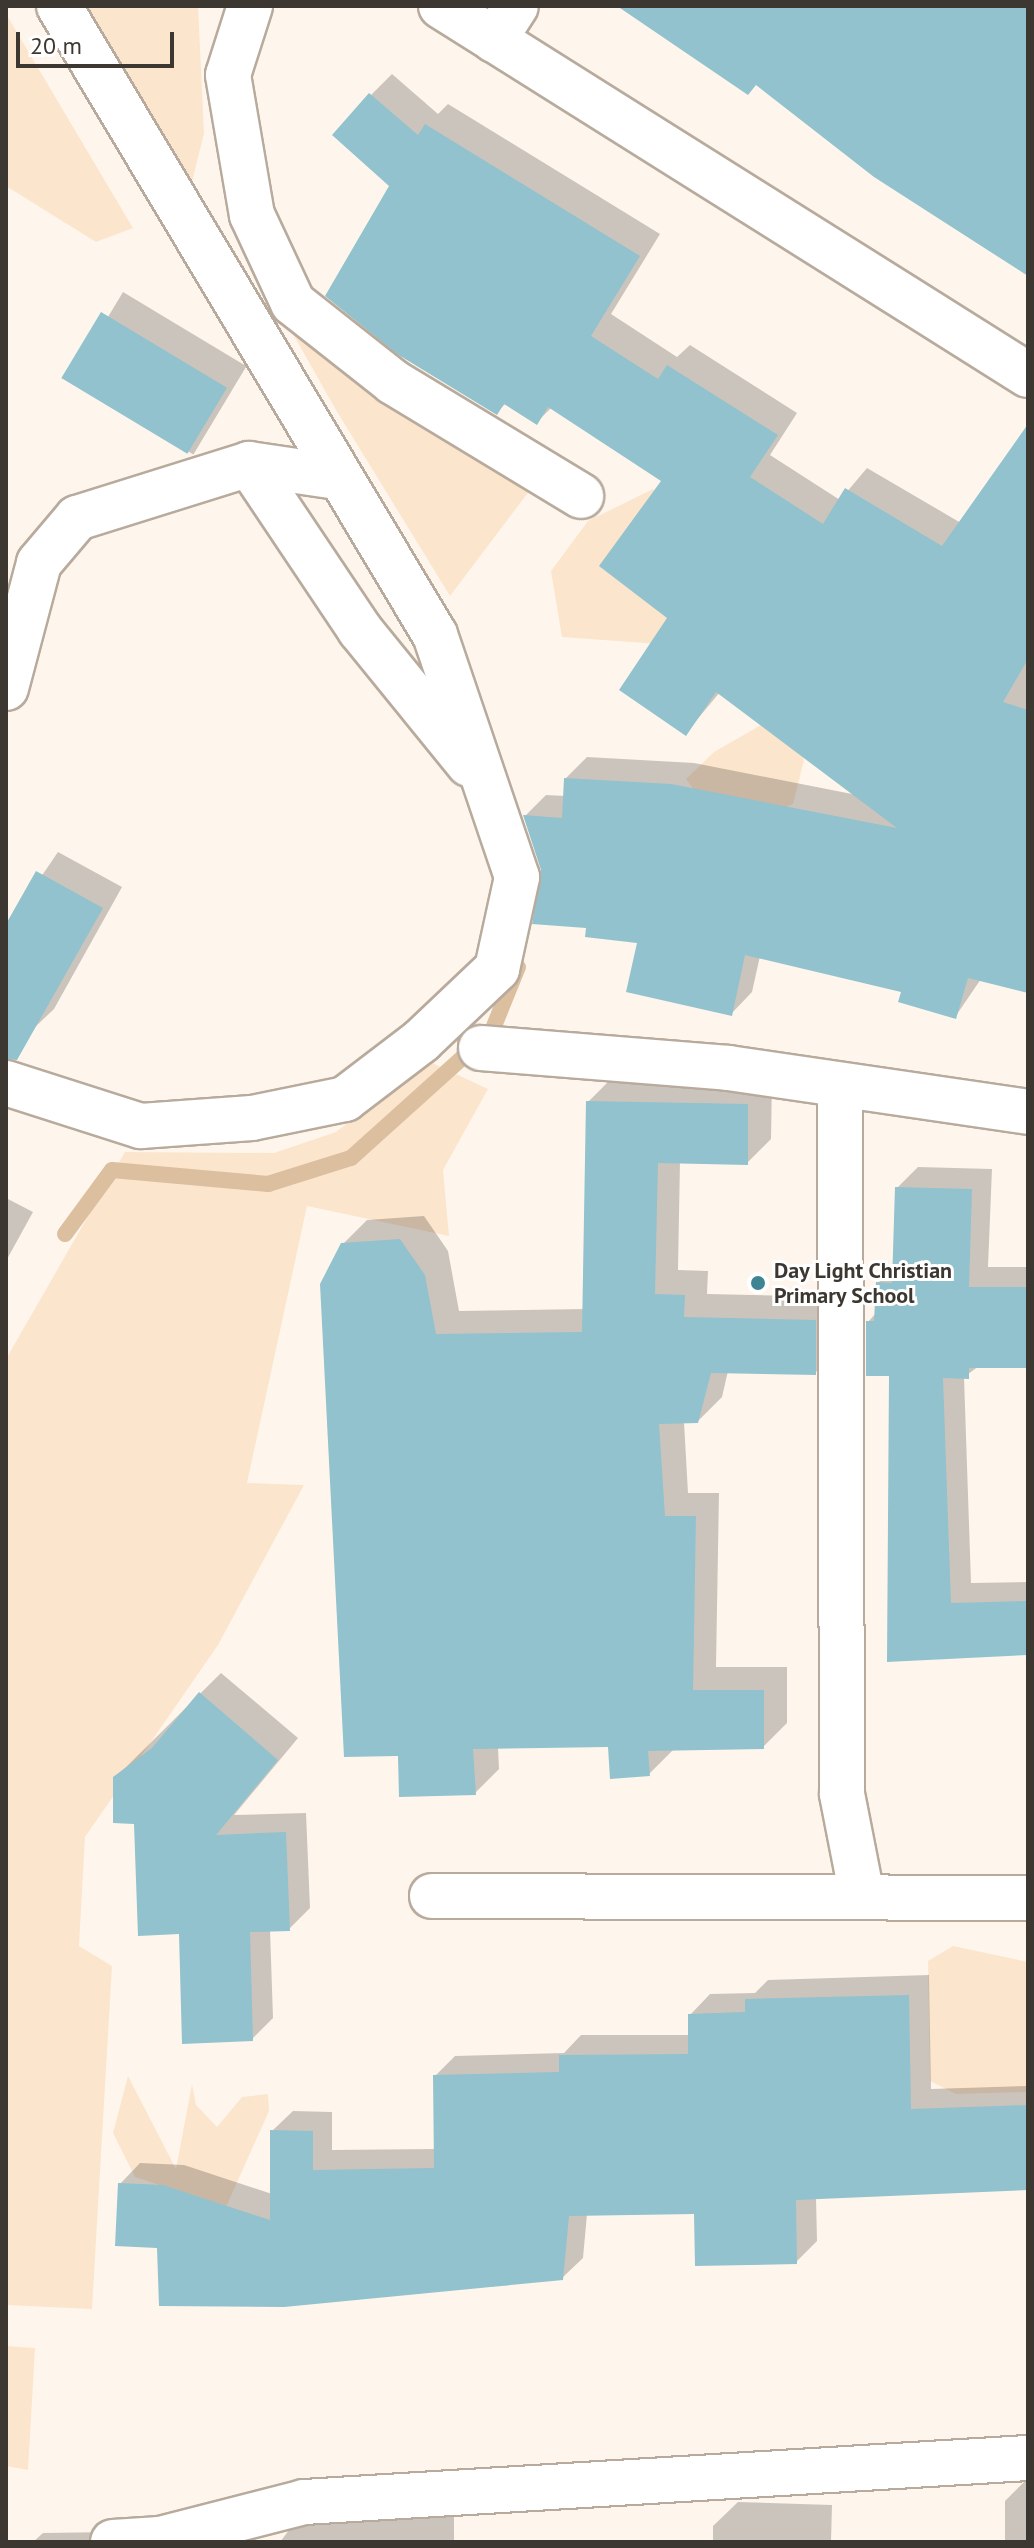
<!DOCTYPE html>
<html>
<head>
<meta charset="utf-8">
<style>
	body { margin:0 }
	#map { position:relative; width:1034px; height:2548px; overflow:hidden; background:#fef6ec; font-family:"PT Sans",sans-serif }
	div>[style] { position:absolute }
	[style*='--x'] { left:calc(var(--x)*1px); top:calc(var(--y)*1px); width:calc(var(--w)*1px); rotate:calc(var(--a)*1deg) }
	.green>* { inset:0; background:#fce5cd }
	.shadow>* { inset:0; background:#0003; transform-origin:0 0 }
	.stream>* { height:16px; margin:-8px; padding:0 8px; transform-origin:8px; border-radius:8px; background:#dbbf9f }
	.building>* { inset:0; background:#91c2cd; transform-origin:0 0 }
	.roads { filter:drop-shadow(2px 0 #b8ab9d) drop-shadow(-2px 0 #b8ab9d) drop-shadow(0 2px #b8ab9d) drop-shadow(0 -2px #b8ab9d) }
	.minor>* { height:44px; margin:-22px; padding:0 22px; transform-origin:22px; border-radius:22px; background:#fff }
	.dots>* { width:22px; height:22px; translate:-50% -50%; box-sizing:border-box; border:4px solid #fff; border-radius:50% }
	span { translate:-50% -50%; white-space:nowrap; text-align:center; line-height:1.15; -webkit-text-stroke:6px #fff; paint-order:stroke }
	.poi-label { font-size:22px; color:#3c3731; font-weight:700 }
	.left { translate:0 -50%; text-align:left }
	.frame { position:absolute; inset:0; border:8px solid #3c3731; pointer-events:none }
	.scale { position:absolute; left:16px; top:32px; width:158px; height:36px; box-sizing:border-box; border:4px solid #3c3731; border-top:0; padding-left:10px; font-size:24px; line-height:28px; white-space:nowrap; color:#3c3731; -webkit-text-stroke:6px #fff; paint-order:stroke }
</style>
</head>
<body>
<div id="map">
	<div class="green">
		<i style="clip-path:polygon(72px 6px,198px 6px,204px 133px,192px 182px)"></i>
		<i style="clip-path:polygon(6px 14px,133px 228px,96px 242px,6px 186px)"></i>
		<i style="clip-path:polygon(285px 320px,530px 490px,450px 596px,336px 410px)"></i>
		<i style="clip-path:polygon(653px 489px,711px 559px,659px 644px,562px 637px,551px 571px,588px 521px)"></i>
		<i style="clip-path:polygon(768px 721px,793px 730px,804px 760px,793px 804px,758px 818px,706px 807px,686px 779px,714px 752px)"></i>
		<i style="clip-path:polygon(428px 1061px,488px 1089px,443px 1170px,449px 1236px,307px 1206px,247px 1483px,304px 1485px,218px 1645px,85px 1837px,79px 1946px,112px 1966px,92px 2309px,6px 2305px,6px 1359px,125px 1152px,274px 1153px,336px 1132px)"></i>
		<i style="clip-path:polygon(953px 1946px,1028px 1962px,1028px 2092px,956px 2094px,930px 2081px,928px 1961px)"></i>
		<i style="clip-path:polygon(128px 2076px,176px 2169px,192px 2084px,196px 2105px,217px 2127px,242px 2097px,268px 2094px,269px 2111px,226px 2207px,135px 2177px,113px 2133px)"></i>
		<i style="clip-path:polygon(6px 2346px,35px 2348px,28px 2470px,6px 2466px)"></i>
	</div>
	<div class="shadow">
		<i style="clip-path:polygon(392px 74px,438px 114px,448px 104px,660px 234px,611px 314px,677px 357px,690px 345px,797px 413px,770px 455px,840px 500px,867px 468px,961px 523px,1028px 436px,1028px 991px,981px 979px,955px 1017px,903px 990px,760px 956px,752px 992px,731px 1014px,639px 941px,588px 926px,543px 870px,525px 816px,546px 795px,565px 796px,566px 778px,587px 757px,694px 763px,857px 795px,720px 692px,686px 733px,664px 481px,552px 407px,537px 422px,506px 403px,497px 412px,371px 95px)"></i>
		<i style="left:123px;top:292px;width:144px;height:103px;rotate:31deg"></i>
		<i style="clip-path:polygon(58px 852px,122px 887px,54px 1009px,33px 1029px,6px 1014px,6px 928px)"></i>
		<i style="clip-path:polygon(612px 1078px,772px 1080px,771px 1139px,747px 1163px,680px 1162px,678px 1270px,708px 1271px,707px 1294px,839px 1297px,839px 1349px,815px 1373px,728px 1371px,722px 1397px,698px 1421px,684px 1422px,688px 1493px,719px 1493px,716px 1667px,787px 1667px,787px 1723px,763px 1747px,673px 1750px,649px 1774px,610px 1745px,498px 1747px,499px 1769px,475px 1793px,400px 1754px,343px 1244px,367px 1220px,424px 1216px,448px 1251px,459px 1311px,585px 1309px,588px 1102px)"></i>
		<i style="clip-path:polygon(918px 1167px,992px 1169px,988px 1267px,1028px 1267px,1028px 1366px,979px 1366px,964px 1377px,971px 1583px,1028px 1582px,1028px 1654px,889px 1660px,891px 1374px,868px 1322px,876px 1313px,878px 1283px,895px 1266px,897px 1188px)"></i>
		<i style="clip-path:polygon(6px 1198px,33px 1212px,6px 1261px)"></i>
		<i style="clip-path:polygon(221px 1673px,298px 1738px,234px 1815px,306px 1813px,310px 1908px,289px 1929px,270px 1929px,273px 2018px,252px 2039px,181px 1932px,115px 1778px)"></i>
		<i style="clip-path:polygon(929px 1975px,931px 2089px,1028px 2086px,1028px 2188px,816px 2197px,817px 2241px,796px 2262px,696px 2212px,587px 2214px,583px 2258px,562px 2278px,284px 2305px,159px 2246px,120px 2184px,140px 2163px,184px 2165px,272px 2194px,272px 2131px,293px 2111px,332px 2112px,332px 2150px,436px 2149px,435px 2076px,455px 2056px,564px 2053px,581px 2035px,690px 2035px,690px 2015px,710px 1994px,755px 1993px,768px 1980px)"></i>
		<i style="clip-path:polygon(1028px 2478px,1028px 2542px,1005px 2542px,1005px 2501px)"></i>
		<i style="clip-path:polygon(738px 2502px,832px 2505px,831px 2542px,713px 2542px,713px 2526px)"></i>
		<i style="clip-path:polygon(454px 2512px,454px 2542px,280px 2542px,302px 2513px)"></i>
		<i style="clip-path:polygon(113px 2532px,130px 2542px,33px 2542px,43px 2533px)"></i>
	</div>
	<div class="stream">
		<i style="--x:65;--y:1234;--w:79;--a:-53.7"></i>
		<i style="--x:112;--y:1170;--w:157;--a:5.1"></i>
		<i style="--x:268;--y:1184;--w:87;--a:-17.4"></i>
		<i style="--x:351;--y:1158;--w:190;--a:-42"></i>
		<i style="--x:492;--y:1031;--w:69;--a:-67.9"></i>
	</div>
	<div class="building">
		<i style="clip-path:polygon(617px 6px,1028px 6px,1028px 276px,874px 177px,756px 85px,748px 95px)"></i>
		<i style="clip-path:polygon(369px 93px,418px 135px,425px 124px,640px 256px,591px 336px,658px 379px,667px 365px,778px 435px,750px 477px,823px 524px,845px 488px,942px 546px,1028px 424px,1028px 659px,1003px 702px,1028px 710px,1028px 993px,968px 978px,956px 1019px,898px 1002px,901px 992px,745px 955px,732px 1016px,626px 992px,637px 943px,585px 937px,586px 928px,532px 924px,541px 870px,523px 815px,562px 818px,564px 778px,671px 784px,897px 828px,716px 692px,686px 736px,619px 690px,667px 618px,599px 566px,661px 481px,548px 407px,537px 425px,504px 404px,497px 415px,397px 354px,325px 296px,389px 186px,332px 135px)"></i>
		<i style="left:101px;top:312px;width:147px;height:77px;rotate:31deg"></i>
		<i style="clip-path:polygon(36px 871px,103px 908px,17px 1060px,6px 1059px,6px 924px)"></i>
		<i style="clip-path:polygon(586px 1101px,748px 1104px,748px 1165px,658px 1163px,655px 1294px,685px 1295px,684px 1317px,816px 1320px,816px 1375px,711px 1373px,698px 1423px,659px 1424px,665px 1516px,696px 1516px,693px 1690px,764px 1690px,764px 1749px,648px 1751px,650px 1776px,610px 1779px,608px 1747px,473px 1749px,476px 1795px,399px 1797px,398px 1756px,344px 1757px,320px 1284px,341px 1243px,400px 1239px,425px 1275px,436px 1334px,582px 1332px)"></i>
		<i style="clip-path:polygon(895px 1187px,972px 1189px,969px 1287px,1028px 1287px,1028px 1368px,969px 1368px,969px 1379px,943px 1378px,951px 1603px,1028px 1601px,1028px 1655px,887px 1662px,889px 1376px,866px 1376px,866px 1321px,874px 1321px,876px 1282px,892px 1283px)"></i>
		<i style="clip-path:polygon(199px 1692px,278px 1760px,216px 1835px,286px 1832px,290px 1931px,250px 1932px,253px 2041px,182px 2044px,179px 1934px,138px 1936px,134px 1824px,113px 1823px,113px 1777px,152px 1748px)"></i>
		<i style="clip-path:polygon(909px 1995px,911px 2109px,1028px 2105px,1028px 2190px,796px 2200px,797px 2264px,695px 2266px,694px 2214px,569px 2216px,563px 2280px,284px 2307px,159px 2306px,157px 2248px,115px 2246px,118px 2183px,163px 2185px,270px 2220px,270px 2130px,313px 2131px,313px 2170px,434px 2168px,433px 2075px,559px 2072px,559px 2055px,688px 2054px,688px 2014px,745px 2012px,745px 1999px)"></i>
	</div>
	<div class="roads">
		<div class="minor">
			<i style="--x:250;--y:6;--w:72;--a:107.7"></i>
			<i style="--x:228;--y:75;--w:142;--a:80.3"></i>
			<i style="--x:252;--y:215;--w:97;--a:65"></i>
			<i style="--x:293;--y:303;--w:127;--a:38.3"></i>
			<i style="--x:393;--y:382;--w:220;--a:31.2"></i>
			<i style="--x:441;--y:6;--w:693;--a:32.15"></i>
			<i style="--x:494;--y:40;--w:40;--a:-57.1"></i>
			<i style="--x:249;--y:464;--w:200;--a:56.2"></i>
			<i style="--x:360;--y:630;--w:173;--a:50.9"></i>
			<i style="--x:6;--y:688;--w:129;--a:-75.2"></i>
			<i style="--x:39;--y:563;--w:59;--a:-49.8"></i>
			<i style="--x:77;--y:518;--w:180;--a:-17.4"></i>
			<i style="--x:249;--y:464;--w:89;--a:8.4"></i>
			<i style="--x:481;--y:1048;--w:248;--a:4.6"></i>
			<i style="--x:728;--y:1068;--w:303;--a:8.3"></i>
			<i style="--x:6;--y:1083;--w:142;--a:17.7"></i>
			<i style="--x:141;--y:1126;--w:111;--a:-4.1"></i>
			<i style="--x:252;--y:1118;--w:95;--a:-11.5"></i>
			<i style="--x:345;--y:1099;--w:96;--a:-37.3"></i>
			<i style="--x:421;--y:1041;--w:105;--a:-43.5"></i>
			<i style="--x:497;--y:969;--w:94;--a:-77.7"></i>
			<i style="--x:517;--y:877;--w:256;--a:-108.7"></i>
			<i style="--x:435;--y:635;--w:733;--a:-120.87"></i>
			<i style="--x:840;--y:1086;--w:708;--a:89.84"></i>
			<i style="--x:842;--y:1794;--w:104;--a:78.9"></i>
			<i style="--x:432;--y:1896;--w:596;--a:0.19"></i>
			<i style="--x:113;--y:2542;--w:47;--a:-3.7"></i>
			<i style="--x:160;--y:2539;--w:149;--a:-14.4"></i>
			<i style="--x:304;--y:2502;--w:725;--a:-3.48"></i>
		</div>
	</div>
	<div class="dots">
		<i style="left:758px;top:1283px;background:#3f8492"></i>
	</div>
	<div class="poi-label">
		<span class="left" style="left:774px;top:1283px">Day Light Christian<br>Primary School</span>
	</div>
	<div class="frame"></div>
	<div class="scale">20 m</div>
</div>
</body>
</html>
